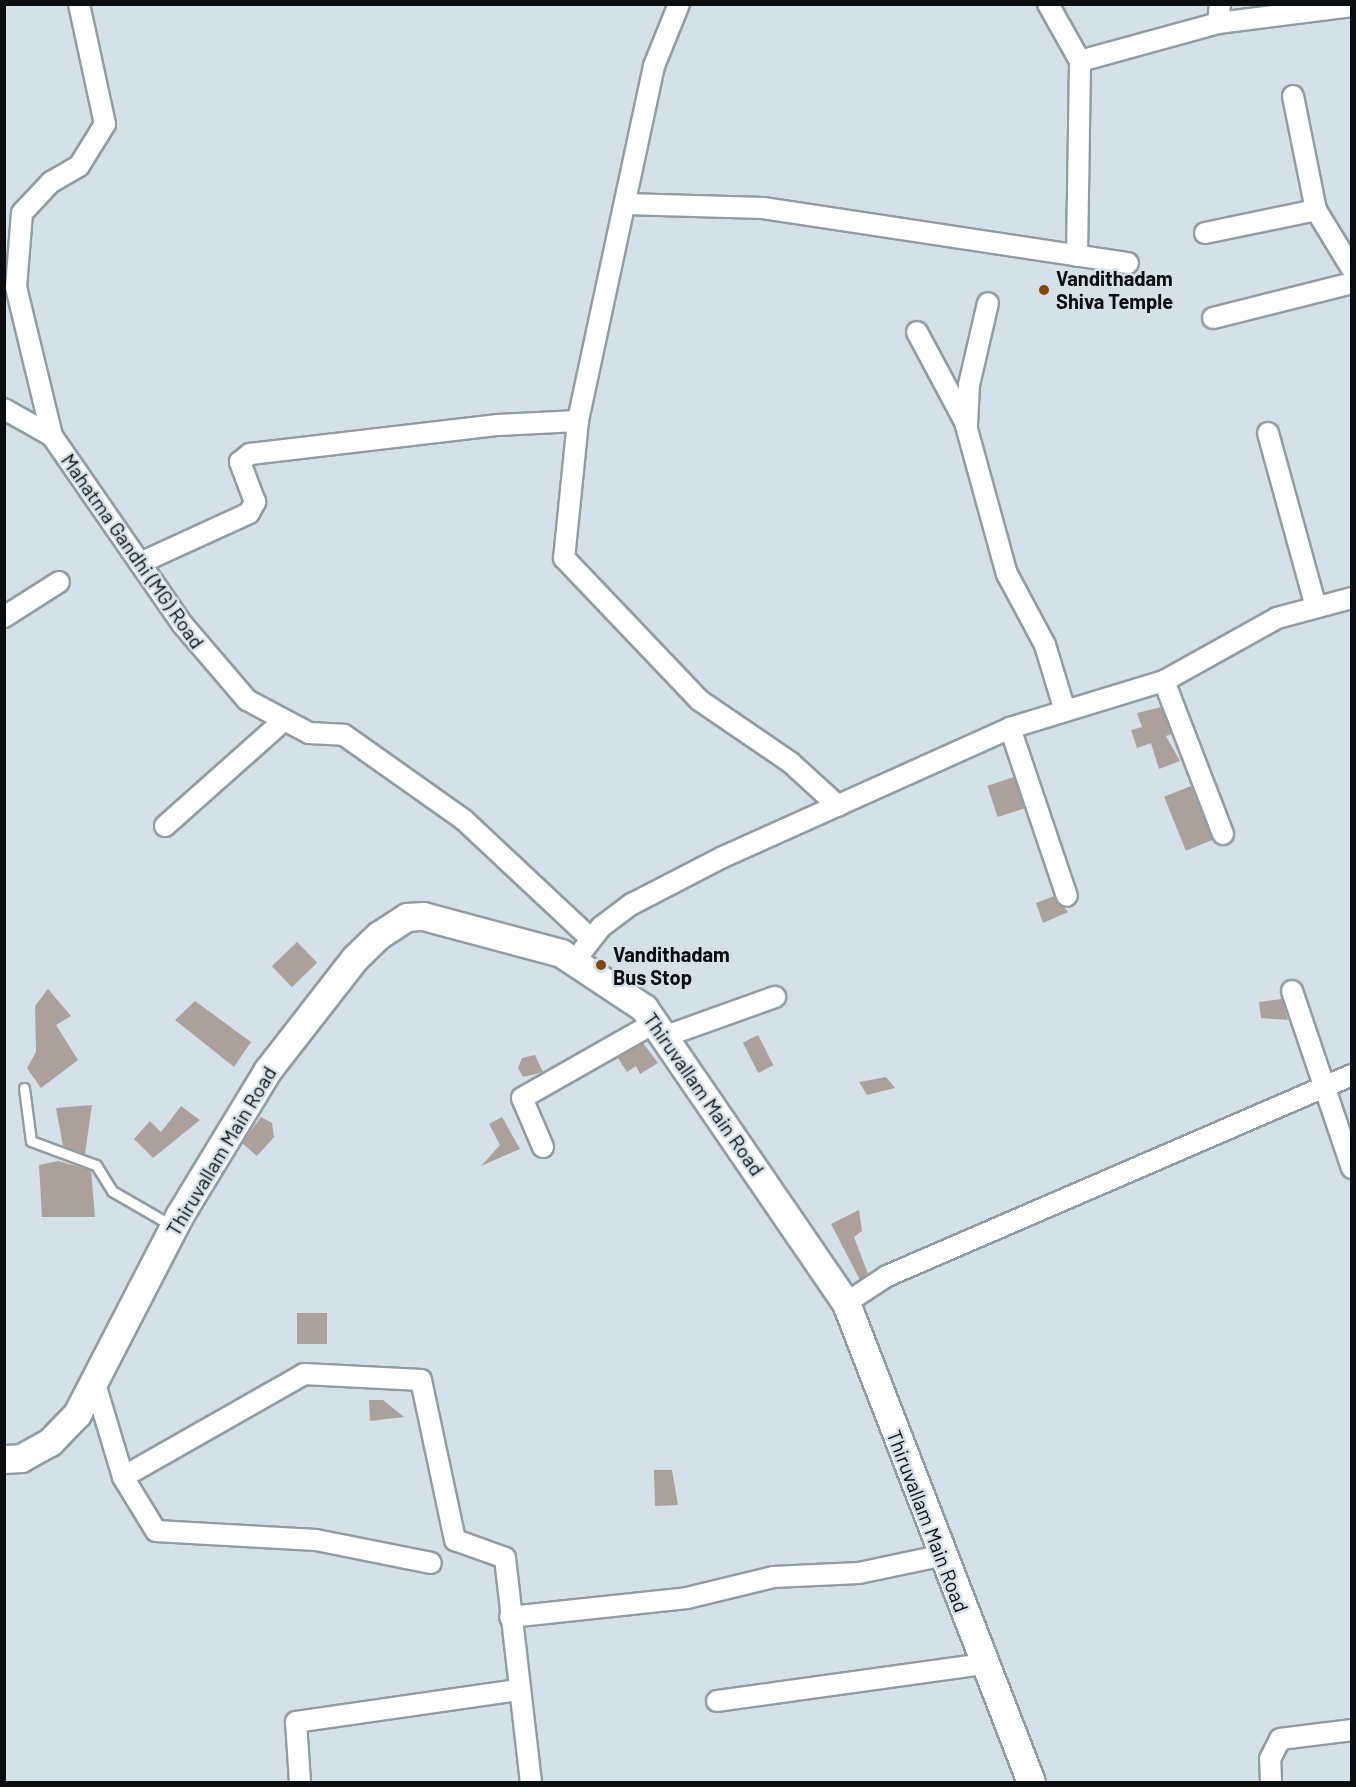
<!DOCTYPE html>
<html>
<head>
<meta charset="utf-8">
<style>
	body { margin:0 }
	#map { position:relative; width:1356px; height:1787px; overflow:hidden; background:#d5e1e8; font-family:Barlow,sans-serif }
	div>[style] { position:absolute }
	[style*='--x'] { left:calc(var(--x)*1px); top:calc(var(--y)*1px); width:calc(var(--w)*1px); rotate:calc(var(--a)*1deg) }
	.building>* { inset:0; background:#aca19a; transform-origin:0 0 }
	.roads { filter:drop-shadow(2px 0 #919da4) drop-shadow(-2px 0 #919da4) drop-shadow(0 2px #919da4) drop-shadow(0 -2px #919da4) }
	.lane>* { height:9px; margin:-4.5px; padding:0 4.5px; transform-origin:4.5px; border-radius:4.5px; background:#fff }
	.street>* { height:20px; margin:-10px; padding:0 10px; transform-origin:10px; border-radius:10px; background:#fff }
	.secondary>* { height:27px; margin:-13.5px; padding:0 13.5px; transform-origin:13.5px; border-radius:13.5px; background:#fff }
	.dots>* { width:16px; height:16px; translate:-50% -50%; box-sizing:border-box; border:3px solid #d5e1e8; border-radius:50% }
	span { translate:-50% -50%; white-space:nowrap; text-align:center; line-height:1.15; -webkit-text-stroke:5px #d5e1e8; paint-order:stroke }
	.poi-label { font-size:20px; color:#0a0e11; font-weight:700 }
	.left { translate:0 -50%; text-align:left }
	.street-label { font-size:20px; color:#0a0e11 }
	.frame { position:absolute; inset:0; border:6px solid #0a0e11; pointer-events:none }
</style>
</head>
<body>
<div id="map">
	<div class="building">
		<i style="clip-path:polygon(1161px 707px,1172px 734px,1166px 736px,1180px 761px,1159px 769px,1151px 743px,1137px 748px,1131px 730px,1142px 727px,1137px 713px)"></i>
		<i style="left:1014px;top:777px;width:33px;height:28px;rotate:72deg"></i>
		<i style="left:1191px;top:786px;width:58px;height:29px;rotate:68deg"></i>
		<i style="clip-path:polygon(1054px 896px,1068px 912px,1043px 923px,1036px 903px)"></i>
		<i style="left:297px;top:942px;width:29px;height:35px;rotate:46deg"></i>
		<i style="clip-path:polygon(48px 989px,71px 1016px,56px 1025px,78px 1060px,41px 1088px,27px 1068px,36px 1052px,35px 1006px)"></i>
		<i style="clip-path:polygon(1282px 999px,1288px 1020px,1261px 1018px,1259px 1002px)"></i>
		<i style="clip-path:polygon(195px 1001px,251px 1042px,234px 1067px,175px 1020px)"></i>
		<i style="left:758px;top:1035px;width:34px;height:17px;rotate:63deg"></i>
		<i style="clip-path:polygon(643px 1043px,658px 1063px,640px 1074px,636px 1066px,627px 1072px,618px 1058px)"></i>
		<i style="clip-path:polygon(535px 1055px,543px 1072px,523px 1077px,518px 1068px,522px 1058px)"></i>
		<i style="clip-path:polygon(886px 1077px,895px 1088px,867px 1095px,859px 1082px)"></i>
		<i style="clip-path:polygon(92px 1105px,85px 1154px,63px 1146px,56px 1108px)"></i>
		<i style="clip-path:polygon(181px 1106px,200px 1120px,153px 1158px,134px 1139px,150px 1121px,161px 1132px)"></i>
		<i style="clip-path:polygon(261px 1117px,272px 1123px,274px 1137px,257px 1156px,242px 1143px)"></i>
		<i style="clip-path:polygon(502px 1117px,520px 1149px,481px 1166px,500px 1145px,489px 1124px)"></i>
		<i style="clip-path:polygon(58px 1161px,91px 1170px,95px 1217px,42px 1217px,39px 1165px)"></i>
		<i style="clip-path:polygon(859px 1210px,862px 1231px,854px 1237px,868px 1274px,860px 1280px,831px 1224px)"></i>
		<i style="left:297px;top:1313px;width:30px;height:31px"></i>
		<i style="clip-path:polygon(369px 1400px,383px 1400px,404px 1417px,370px 1421px)"></i>
		<i style="clip-path:polygon(654px 1470px,672px 1470px,678px 1505px,655px 1506px)"></i>
	</div>
	<div class="roads">
		<div class="lane">
			<i style="--x:24;--y:1088;--w:53;--a:82.5"></i>
			<i style="--x:31;--y:1141;--w:69;--a:20.3"></i>
			<i style="--x:96;--y:1165;--w:31;--a:58"></i>
			<i style="--x:112;--y:1191;--w:68;--a:30"></i>
		</div>
		<div class="street">
			<i style="--x:79;--y:4;--w:123;--a:77.8"></i>
			<i style="--x:105;--y:124;--w:49;--a:121.8"></i>
			<i style="--x:79;--y:166;--w:32;--a:150"></i>
			<i style="--x:51;--y:182;--w:42;--a:133.1"></i>
			<i style="--x:22;--y:213;--w:74;--a:94.6"></i>
			<i style="--x:16;--y:287;--w:153;--a:76.4"></i>
			<i style="--x:52;--y:436;--w:230;--a:55.3"></i>
			<i style="--x:183;--y:625;--w:99;--a:49.5"></i>
			<i style="--x:247;--y:700;--w:70;--a:28"></i>
			<i style="--x:309;--y:733;--w:35;--a:3"></i>
			<i style="--x:344;--y:735;--w:147;--a:35.3"></i>
			<i style="--x:464;--y:820;--w:173;--a:43.1"></i>
			<i style="--x:679;--y:4;--w:67;--a:112"></i>
			<i style="--x:654;--y:66;--w:363;--a:102.1"></i>
			<i style="--x:578;--y:421;--w:138;--a:95.8"></i>
			<i style="--x:564;--y:558;--w:196;--a:46.4"></i>
			<i style="--x:699;--y:700;--w:110;--a:34.3"></i>
			<i style="--x:790;--y:762;--w:65;--a:42.5"></i>
			<i style="--x:1048;--y:4;--w:65;--a:60.7"></i>
			<i style="--x:1218;--y:23;--w:19;--a:-84"></i>
			<i style="--x:1293;--y:96;--w:116;--a:78.6"></i>
			<i style="--x:1316;--y:210;--w:69;--a:58.6"></i>
			<i style="--x:625;--y:204;--w:138;--a:1.7"></i>
			<i style="--x:763;--y:208;--w:369;--a:8.6"></i>
			<i style="--x:1205;--y:233;--w:113;--a:-11.7"></i>
			<i style="--x:1077;--y:256;--w:195;--a:-89.1"></i>
			<i style="--x:1080;--y:61;--w:143;--a:-15.4"></i>
			<i style="--x:1218;--y:23;--w:135;--a:-7.2"></i>
			<i style="--x:1213;--y:318;--w:143;--a:-14.1"></i>
			<i style="--x:917;--y:332;--w:102;--a:61.9"></i>
			<i style="--x:965;--y:422;--w:158;--a:74.6"></i>
			<i style="--x:1007;--y:574;--w:81;--a:61.8"></i>
			<i style="--x:1045;--y:645;--w:69;--a:73.1"></i>
			<i style="--x:4;--y:409;--w:55;--a:29.4"></i>
			<i style="--x:967;--y:425;--w:40;--a:-87.1"></i>
			<i style="--x:969;--y:385;--w:84;--a:-77"></i>
			<i style="--x:1268;--y:433;--w:180;--a:74.6"></i>
			<i style="--x:140;--y:563;--w:120;--a:-24.6"></i>
			<i style="--x:249;--y:513;--w:13;--a:-61"></i>
			<i style="--x:255;--y:502;--w:43;--a:-110.6"></i>
			<i style="--x:240;--y:462;--w:13;--a:-39"></i>
			<i style="--x:250;--y:454;--w:250;--a:-6.7"></i>
			<i style="--x:498;--y:425;--w:80;--a:-2.9"></i>
			<i style="--x:4;--y:617;--w:65;--a:-32.5"></i>
			<i style="--x:1164;--y:681;--w:164;--a:68.9"></i>
			<i style="--x:1010;--y:728;--w:177;--a:71.3"></i>
			<i style="--x:165;--y:826;--w:155;--a:-41.6"></i>
			<i style="--x:583;--y:950;--w:29;--a:-52"></i>
			<i style="--x:601;--y:927;--w:39;--a:-37"></i>
			<i style="--x:632;--y:904;--w:102;--a:-27.3"></i>
			<i style="--x:723;--y:857;--w:315;--a:-24.2"></i>
			<i style="--x:1010;--y:728;--w:161;--a:-17"></i>
			<i style="--x:1164;--y:681;--w:129;--a:-29.1"></i>
			<i style="--x:1277;--y:618;--w:78;--a:-14.9"></i>
			<i style="--x:1292;--y:991;--w:187;--a:71.3"></i>
			<i style="--x:666;--y:1036;--w:116;--a:-19.7"></i>
			<i style="--x:543;--y:1147;--w:53;--a:-113.2"></i>
			<i style="--x:522;--y:1098;--w:154;--a:-29.6"></i>
			<i style="--x:846;--y:1303;--w:49;--a:-33.4"></i>
			<i style="--x:887;--y:1276;--w:507;--a:-23.38"></i>
			<i style="--x:95;--y:1384;--w:97;--a:73.2"></i>
			<i style="--x:123;--y:1477;--w:63;--a:58.6"></i>
			<i style="--x:156;--y:1531;--w:160;--a:3.2"></i>
			<i style="--x:316;--y:1540;--w:117;--a:11.3"></i>
			<i style="--x:123;--y:1477;--w:208;--a:-29.6"></i>
			<i style="--x:304;--y:1374;--w:117;--a:2.9"></i>
			<i style="--x:421;--y:1380;--w:164;--a:78"></i>
			<i style="--x:455;--y:1540;--w:53;--a:19.8"></i>
			<i style="--x:505;--y:1558;--w:226;--a:83.4"></i>
			<i style="--x:510;--y:1617;--w:178;--a:-6.1"></i>
			<i style="--x:687;--y:1598;--w:89;--a:-13.7"></i>
			<i style="--x:773;--y:1577;--w:86;--a:-2.7"></i>
			<i style="--x:859;--y:1573;--w:83;--a:-11.9"></i>
			<i style="--x:717;--y:1701;--w:269;--a:-7.9"></i>
			<i style="--x:300;--y:1782;--w:60;--a:-93.8"></i>
			<i style="--x:296;--y:1722;--w:223;--a:-8.2"></i>
			<i style="--x:1271;--y:1782;--w:23;--a:-92"></i>
			<i style="--x:1270;--y:1759;--w:22;--a:-63"></i>
			<i style="--x:1280;--y:1739;--w:73;--a:-7.1"></i>
		</div>
		<div class="secondary">
			<i style="--x:4;--y:1459;--w:17;--a:-3"></i>
			<i style="--x:21;--y:1458;--w:33;--a:-29"></i>
			<i style="--x:50;--y:1442;--w:39;--a:-46"></i>
			<i style="--x:77;--y:1414;--w:223;--a:-62.7"></i>
			<i style="--x:179;--y:1216;--w:170;--a:-58.7"></i>
			<i style="--x:267;--y:1071;--w:143;--a:-52.1"></i>
			<i style="--x:355;--y:958;--w:33;--a:-44"></i>
			<i style="--x:379;--y:935;--w:33;--a:-33"></i>
			<i style="--x:407;--y:917;--w:16;--a:-4"></i>
			<i style="--x:423;--y:916;--w:143;--a:15"></i>
			<i style="--x:561;--y:953;--w:100;--a:33.5"></i>
			<i style="--x:644;--y:1008;--w:358;--a:55.6"></i>
			<i style="--x:846;--y:1303;--w:513;--a:68.88"></i>
		</div>
	</div>
	<div class="dots">
		<i style="left:1044px;top:290px;background:#854707"></i>
		<i style="left:601px;top:965px;background:#854707"></i>
	</div>
	<div class="poi-label">
		<span class="left" style="left:1056px;top:290px">Vandithadam<br>Shiva Temple</span>
		<span class="left" style="left:613px;top:966px">Vandithadam<br>Bus Stop</span>
	</div>
	<div class="street-label">
		<span style="left:133px;top:551px;rotate:55deg">Mahatma Gandhi (MG) Road</span>
		<span style="left:704px;top:1094px;rotate:55deg">Thiruvallam Main Road</span>
		<span style="left:221px;top:1151px;rotate:-59deg">Thiruvallam Main Road</span>
		<span style="left:928px;top:1521px;rotate:69deg">Thiruvallam Main Road</span>
	</div>
	<div class="frame"></div>
</div>
</body>
</html>
